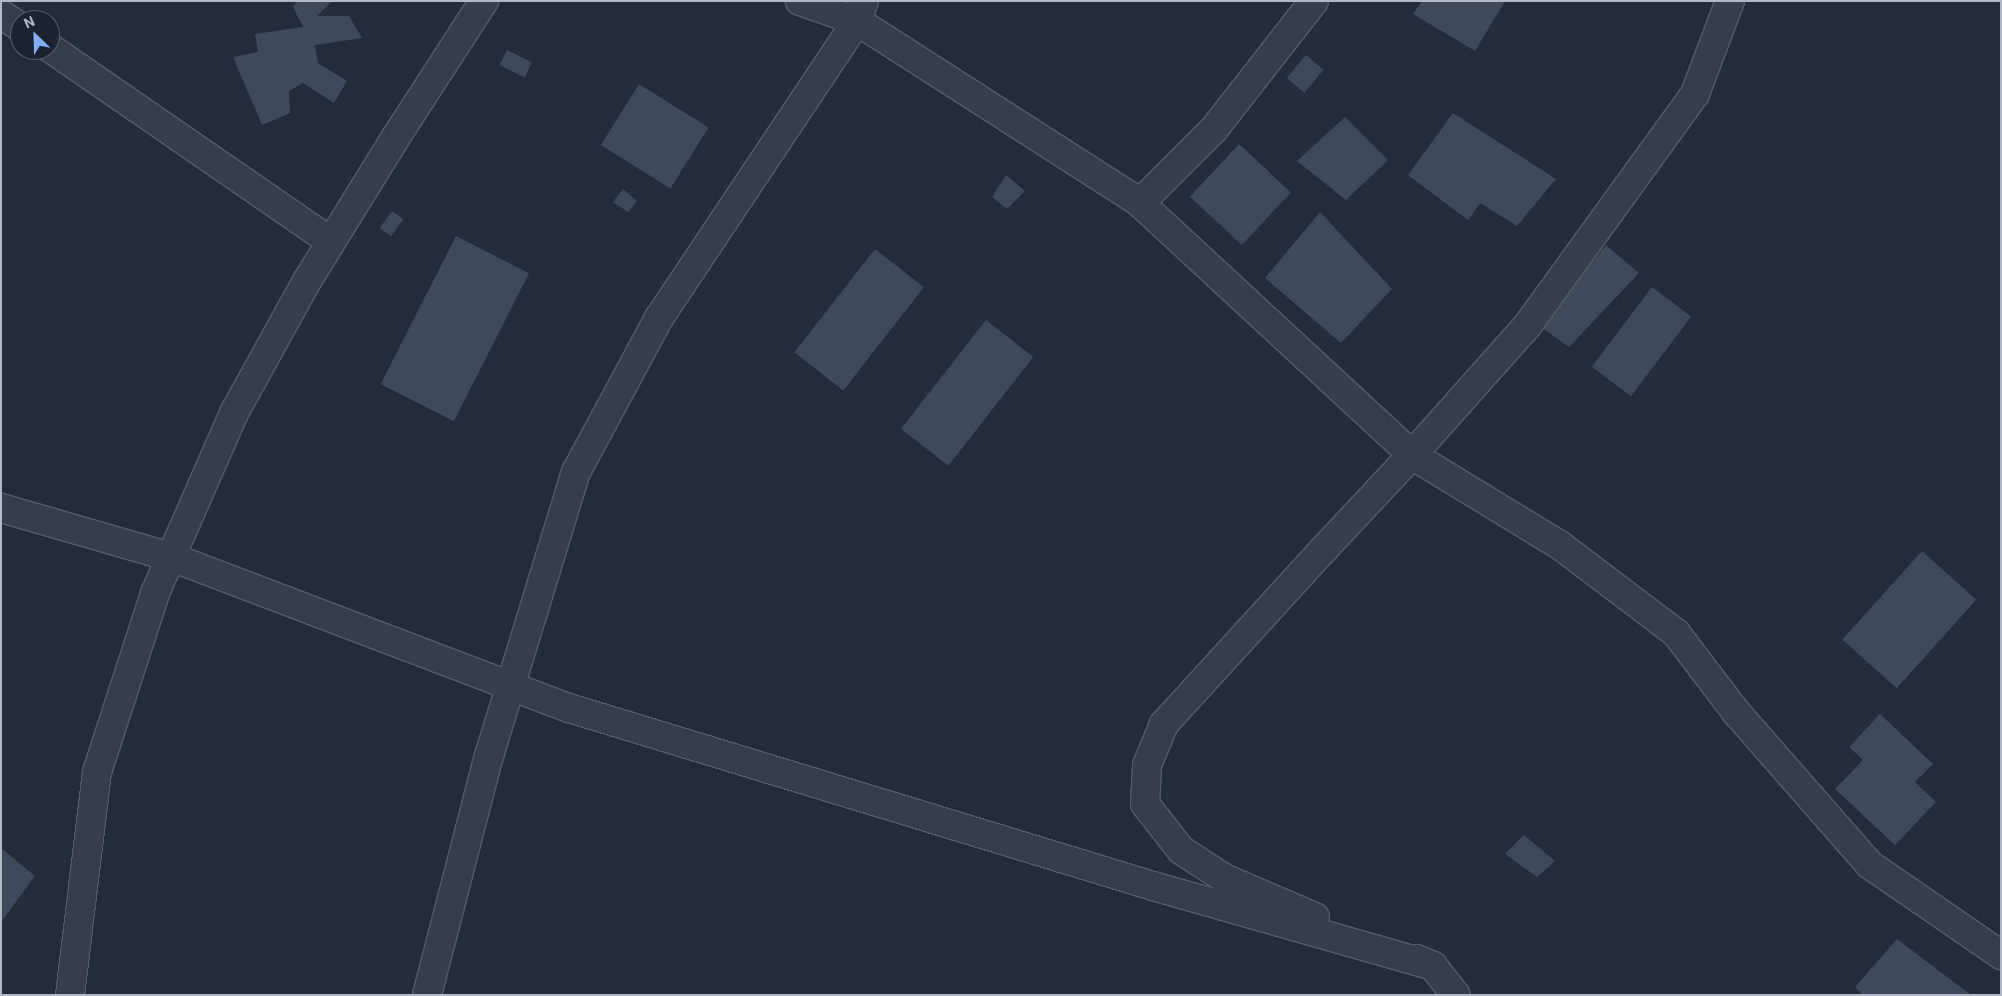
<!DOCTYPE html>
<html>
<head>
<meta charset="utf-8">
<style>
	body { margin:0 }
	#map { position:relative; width:2002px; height:996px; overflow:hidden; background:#222c3c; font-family:Roboto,sans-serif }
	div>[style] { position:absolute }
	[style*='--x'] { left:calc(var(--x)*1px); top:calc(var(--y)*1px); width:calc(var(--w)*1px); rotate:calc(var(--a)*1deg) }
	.building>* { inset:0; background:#3e4a5b; transform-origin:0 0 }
	.roads { filter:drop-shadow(1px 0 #545c6a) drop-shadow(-1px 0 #545c6a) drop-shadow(0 1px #545c6a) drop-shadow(0 -1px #545c6a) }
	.minor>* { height:28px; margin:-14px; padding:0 14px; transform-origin:14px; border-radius:14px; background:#363e4c }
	span { translate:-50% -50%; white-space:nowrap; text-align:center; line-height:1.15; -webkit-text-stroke:4px #1b2330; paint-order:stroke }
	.frame { position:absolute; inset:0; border:2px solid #b1b9c7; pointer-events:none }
	.north { position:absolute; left:10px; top:10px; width:50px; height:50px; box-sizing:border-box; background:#1b2330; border:1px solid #575f6c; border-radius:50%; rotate:336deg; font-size:14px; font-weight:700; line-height:20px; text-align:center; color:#b1b9c7 }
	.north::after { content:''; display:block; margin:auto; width:18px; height:22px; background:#84aefa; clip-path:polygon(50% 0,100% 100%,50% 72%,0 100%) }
</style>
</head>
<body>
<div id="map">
	<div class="building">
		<i style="clip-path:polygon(297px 1px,332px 1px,317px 16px,349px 16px,362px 38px,315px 45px,318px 63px,347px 81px,334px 103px,303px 83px,289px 91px,290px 113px,262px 125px,233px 57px,258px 52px,255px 34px,303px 27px,293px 7px)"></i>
		<i style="clip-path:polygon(1422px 1px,1505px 1px,1475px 51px,1413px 14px)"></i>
		<i style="left:507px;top:50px;width:28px;height:17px;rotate:26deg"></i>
		<i style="left:1306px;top:55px;width:23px;height:30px;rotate:40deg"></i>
		<i style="left:639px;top:84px;width:82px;height:72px;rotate:32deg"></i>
		<i style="clip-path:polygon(1453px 113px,1556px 179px,1517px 226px,1480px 203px,1468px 220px,1408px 175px)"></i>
		<i style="clip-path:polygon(1345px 117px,1388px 160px,1346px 200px,1297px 161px)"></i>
		<i style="left:1239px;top:144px;width:71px;height:72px;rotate:43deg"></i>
		<i style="clip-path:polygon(1006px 175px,1025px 191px,1007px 209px,992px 197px)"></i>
		<i style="clip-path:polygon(623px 189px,637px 201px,628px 212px,613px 202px)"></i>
		<i style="left:392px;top:211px;width:14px;height:21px;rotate:36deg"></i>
		<i style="clip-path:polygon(1320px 212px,1392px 289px,1341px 343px,1265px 278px)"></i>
		<i style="left:456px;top:236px;width:82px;height:166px;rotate:27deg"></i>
		<i style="clip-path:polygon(1606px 245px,1639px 273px,1569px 347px,1541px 327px)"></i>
		<i style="left:875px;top:249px;width:62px;height:131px;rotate:38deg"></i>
		<i style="left:1652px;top:287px;width:49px;height:100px;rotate:37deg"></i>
		<i style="left:986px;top:320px;width:60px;height:138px;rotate:38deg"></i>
		<i style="left:1922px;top:551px;width:73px;height:119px;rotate:42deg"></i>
		<i style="clip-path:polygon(1880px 714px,1933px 764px,1915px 782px,1936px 802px,1895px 845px,1835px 789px,1863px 760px,1849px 747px)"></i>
		<i style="clip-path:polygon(1524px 835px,1555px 861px,1537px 877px,1505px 854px)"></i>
		<i style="clip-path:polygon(1px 848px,35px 876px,1px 922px)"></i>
		<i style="clip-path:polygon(1897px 939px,1971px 995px,1863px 995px,1855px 987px)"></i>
	</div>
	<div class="roads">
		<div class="minor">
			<i style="--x:800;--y:1;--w:60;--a:19.3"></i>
			<i style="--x:857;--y:21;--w:336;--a:32.7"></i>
			<i style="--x:1140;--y:203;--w:371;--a:42.8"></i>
			<i style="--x:1412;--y:455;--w:175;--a:31.4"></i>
			<i style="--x:1561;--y:546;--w:144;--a:37.1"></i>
			<i style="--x:1676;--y:633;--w:99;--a:52.8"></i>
			<i style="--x:1736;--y:712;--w:203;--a:48.8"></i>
			<i style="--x:1870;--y:865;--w:159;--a:34.5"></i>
			<i style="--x:1;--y:14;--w:23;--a:34"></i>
			<i style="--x:50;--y:48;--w:341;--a:34.6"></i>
			<i style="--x:1140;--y:203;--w:105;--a:-45"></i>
			<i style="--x:1214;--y:129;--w:162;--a:-52"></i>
			<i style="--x:1;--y:508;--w:177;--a:16.1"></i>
			<i style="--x:171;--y:557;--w:426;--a:20.8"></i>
			<i style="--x:569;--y:708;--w:611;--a:16.95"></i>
			<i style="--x:1153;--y:886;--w:291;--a:15.9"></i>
			<i style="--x:1315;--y:917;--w:99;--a:-156.8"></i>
			<i style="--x:1224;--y:878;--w:51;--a:-146.9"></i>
			<i style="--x:1181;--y:850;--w:58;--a:-128"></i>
			<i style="--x:1145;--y:804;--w:39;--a:-87"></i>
			<i style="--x:1147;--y:765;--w:44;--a:-67.5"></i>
			<i style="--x:1164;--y:724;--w:236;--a:-47.6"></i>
			<i style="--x:1323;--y:550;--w:130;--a:-46.9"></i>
			<i style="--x:1412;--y:455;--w:173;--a:-48.3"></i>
			<i style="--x:1527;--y:326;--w:286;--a:-54.1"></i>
			<i style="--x:1695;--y:94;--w:99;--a:-69.4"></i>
			<i style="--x:1417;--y:959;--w:17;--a:24"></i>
			<i style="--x:1433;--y:966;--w:37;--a:52"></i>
			<i style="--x:70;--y:995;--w:225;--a:-83.1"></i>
			<i style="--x:97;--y:772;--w:188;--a:-72"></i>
			<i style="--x:155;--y:593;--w:197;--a:-66.3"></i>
			<i style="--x:234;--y:413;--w:151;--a:-61.1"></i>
			<i style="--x:307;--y:281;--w:166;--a:-58.3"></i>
			<i style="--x:394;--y:140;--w:166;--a:-57.1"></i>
			<i style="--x:427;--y:995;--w:247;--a:-75.5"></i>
			<i style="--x:489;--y:756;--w:297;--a:-73"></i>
			<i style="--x:576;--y:472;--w:175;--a:-61.7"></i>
			<i style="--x:659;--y:318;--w:357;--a:-56.3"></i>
			<i style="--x:857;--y:21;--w:21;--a:-71"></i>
		</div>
	</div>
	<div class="frame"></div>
	<div class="north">N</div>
</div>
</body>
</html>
